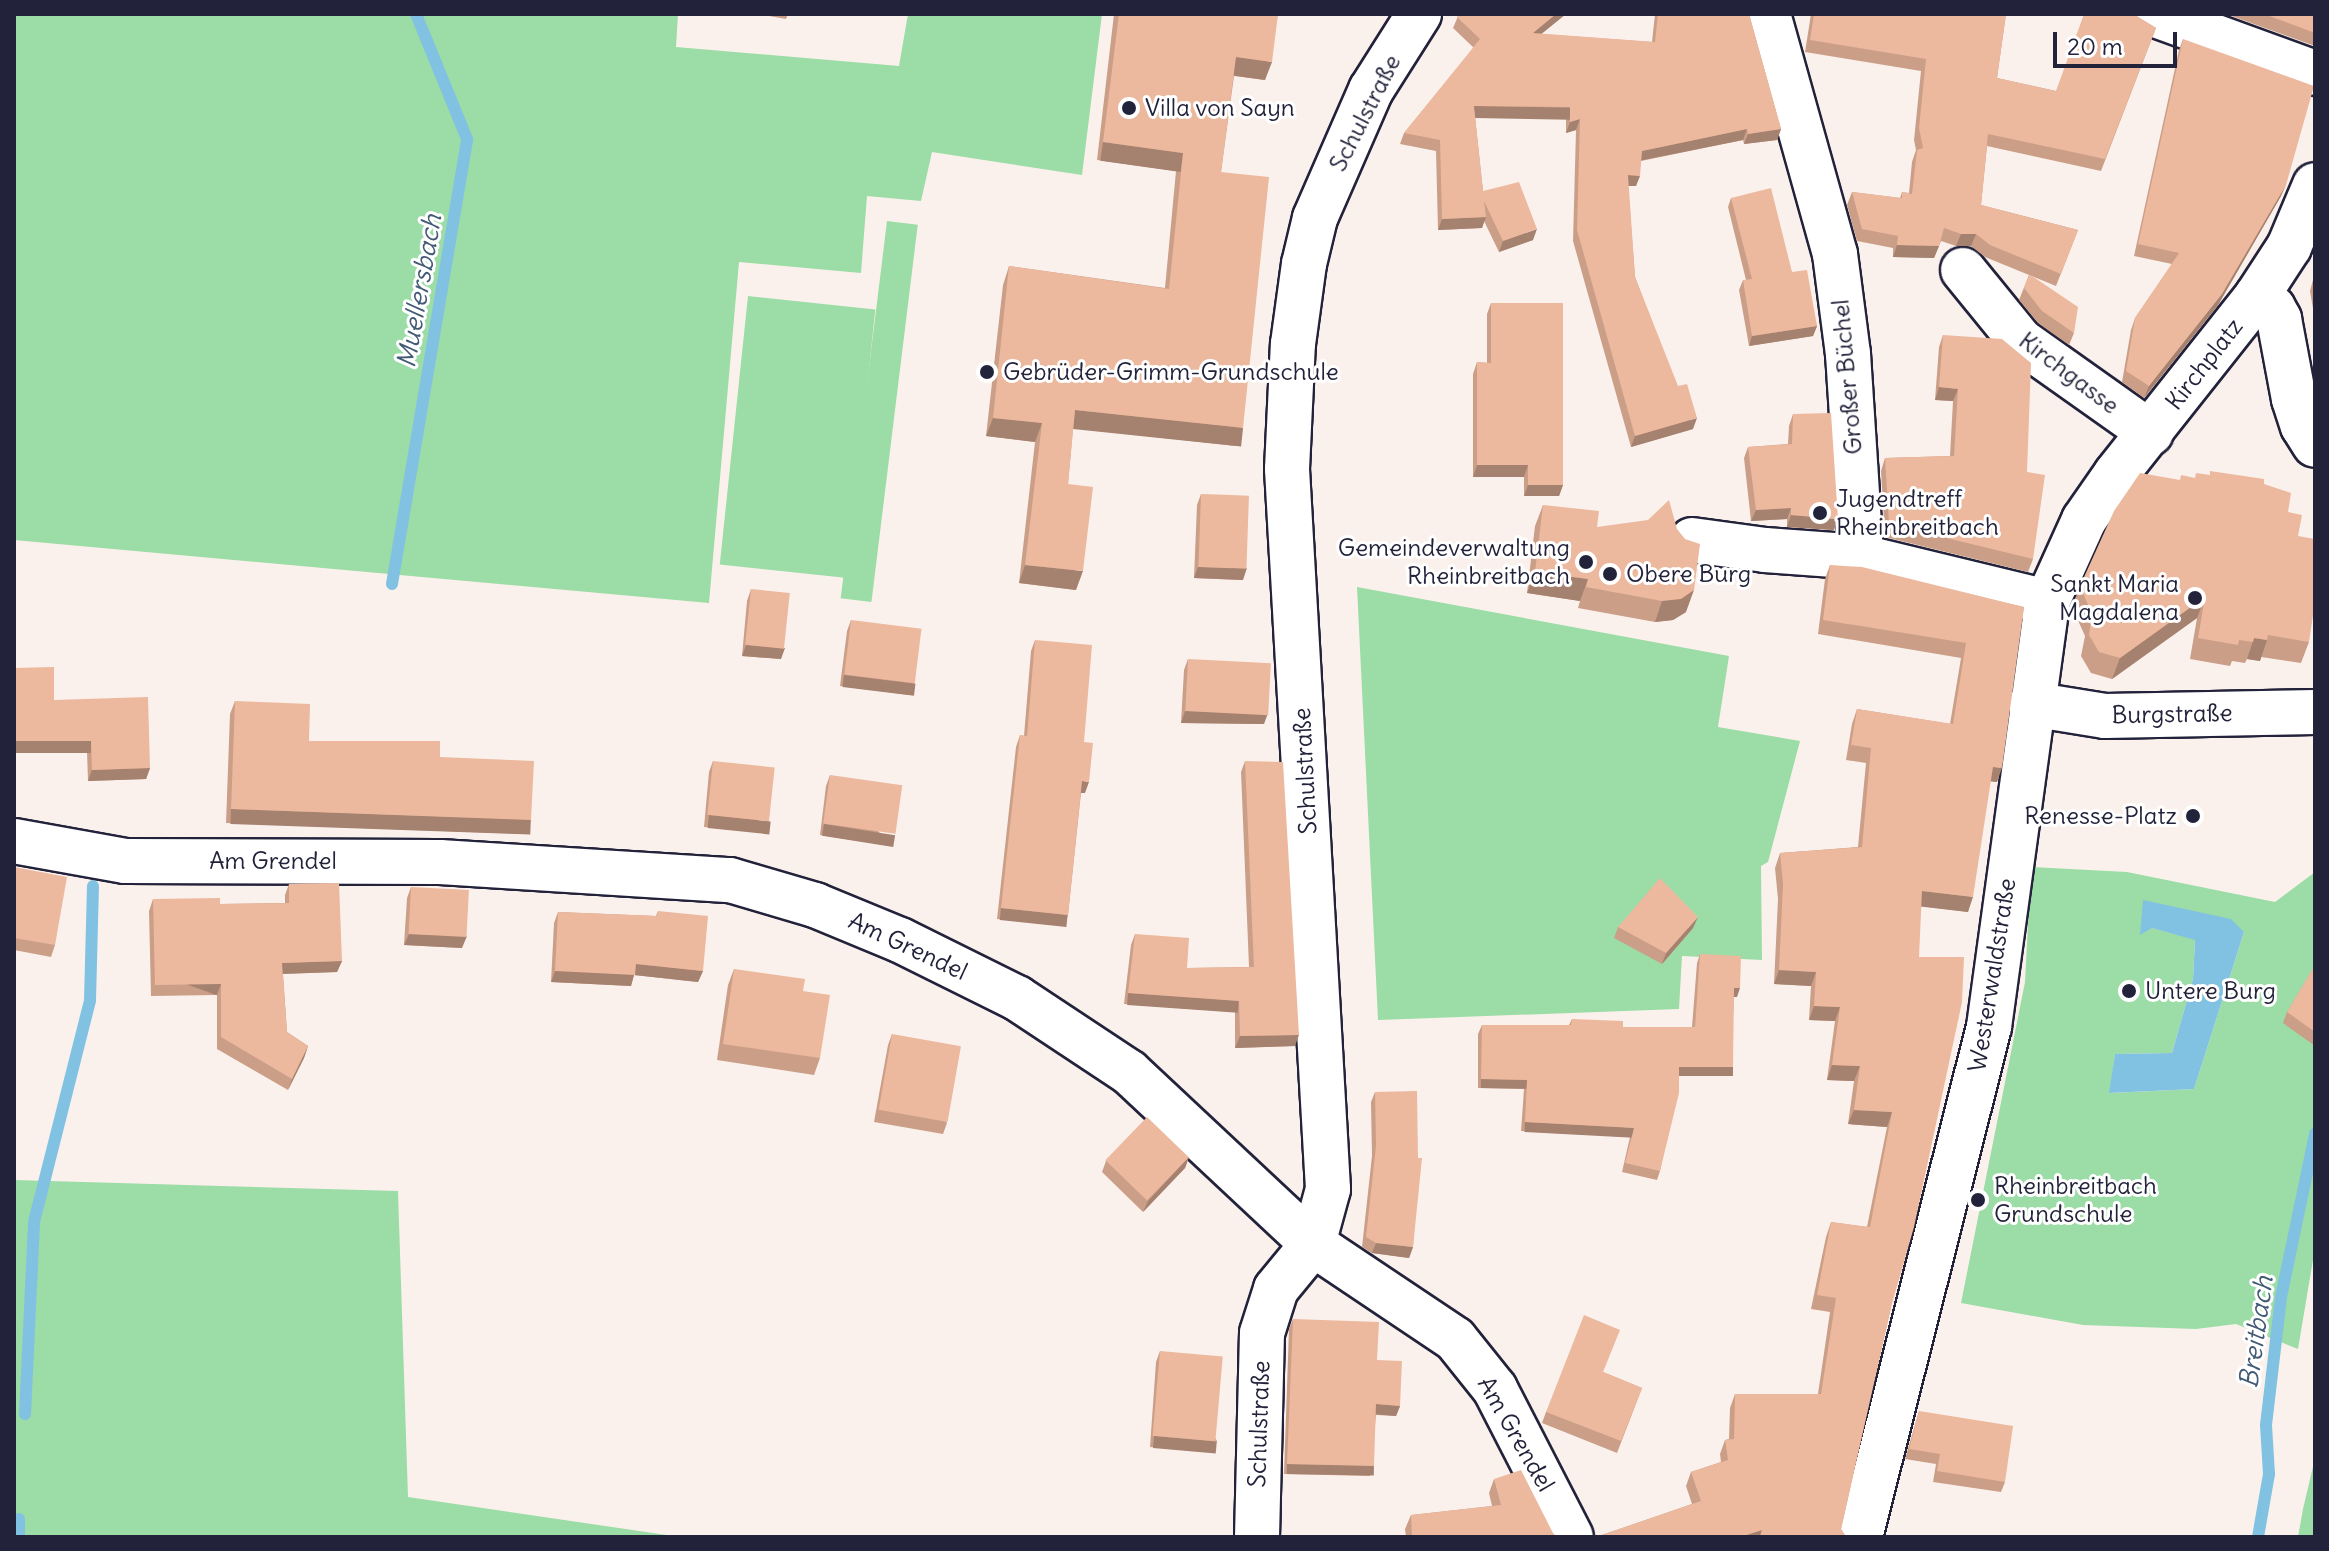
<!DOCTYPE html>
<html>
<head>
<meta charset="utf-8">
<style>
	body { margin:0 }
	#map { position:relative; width:2329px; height:1551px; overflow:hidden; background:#fbf1ec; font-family:Delius,sans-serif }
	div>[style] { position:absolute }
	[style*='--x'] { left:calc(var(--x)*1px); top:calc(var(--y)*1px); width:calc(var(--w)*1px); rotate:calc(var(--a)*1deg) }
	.green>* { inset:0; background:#9cdca6; transform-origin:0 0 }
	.water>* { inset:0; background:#81c2e2 }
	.stream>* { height:12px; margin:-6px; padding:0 6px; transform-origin:6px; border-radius:6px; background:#81c2e2 }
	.roads { filter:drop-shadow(2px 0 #22223b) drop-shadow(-2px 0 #22223b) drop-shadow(0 2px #22223b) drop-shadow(0 -2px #22223b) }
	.minor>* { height:44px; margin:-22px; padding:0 22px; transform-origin:22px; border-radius:22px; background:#fff }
	.wall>* { inset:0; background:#cb9e88 }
	.shaded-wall>* { inset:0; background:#a5816f; transform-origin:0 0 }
	.building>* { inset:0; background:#ecb89e; transform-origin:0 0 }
	.dots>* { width:22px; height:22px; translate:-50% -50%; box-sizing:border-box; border:4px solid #fff; border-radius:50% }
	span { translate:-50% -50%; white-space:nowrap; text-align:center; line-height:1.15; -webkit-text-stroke:6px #fff; paint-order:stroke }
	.poi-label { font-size:24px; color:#22223b }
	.left { translate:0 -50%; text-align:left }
	.right { translate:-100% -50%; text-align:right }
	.street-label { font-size:24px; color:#22223b }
	.water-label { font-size:26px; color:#435a75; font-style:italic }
	.frame { position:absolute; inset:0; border:16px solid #22223b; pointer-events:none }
	.scale { position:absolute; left:2053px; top:32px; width:124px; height:36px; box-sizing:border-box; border:4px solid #22223b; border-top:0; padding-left:10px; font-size:24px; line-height:28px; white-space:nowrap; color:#22223b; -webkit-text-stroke:6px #fff; paint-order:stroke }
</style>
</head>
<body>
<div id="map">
	<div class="green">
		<i style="clip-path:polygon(14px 14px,678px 14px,676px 47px,899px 66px,908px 14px,1102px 14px,1082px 175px,932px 152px,921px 201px,867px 196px,861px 273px,739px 262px,709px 603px,14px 540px)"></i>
		<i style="left:887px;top:221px;width:31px;height:380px;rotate:7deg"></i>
		<i style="left:748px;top:296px;width:128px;height:270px;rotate:6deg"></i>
		<i style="clip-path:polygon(1357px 587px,1729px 656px,1718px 727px,1800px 741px,1768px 862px,1761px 866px,1762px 960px,1682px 956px,1679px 1009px,1378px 1020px)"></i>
		<i style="clip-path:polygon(evenodd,2031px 867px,2127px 872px,2275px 902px,2315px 872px,2315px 1248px,2298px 1349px,2236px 1324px,2196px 1329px,2083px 1325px,1961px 1303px,2025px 982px,2031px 867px,2152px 928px,2244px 932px,2194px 1089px,2110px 1093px,2115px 1054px,2172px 1053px,2193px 979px,2195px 939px,2152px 928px)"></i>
		<i style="clip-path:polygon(14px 1180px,398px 1191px,408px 1497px,680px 1537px,14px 1537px)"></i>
		<i style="clip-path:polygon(2315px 1458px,2315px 1537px,2298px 1537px,2303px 1509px)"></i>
	</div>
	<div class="water">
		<i style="clip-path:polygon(2143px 900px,2231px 919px,2244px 932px,2194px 1089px,2109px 1093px,2115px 1054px,2172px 1053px,2193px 979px,2195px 940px,2152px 928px,2140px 935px)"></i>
	</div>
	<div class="stream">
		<i style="--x:392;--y:584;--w:451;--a:-80.4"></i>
		<i style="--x:467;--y:139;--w:135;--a:-112.2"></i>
		<i style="--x:25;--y:1414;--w:192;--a:-87.3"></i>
		<i style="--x:34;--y:1222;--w:229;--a:-75.8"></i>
		<i style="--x:90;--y:1000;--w:114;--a:-88.5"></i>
		<i style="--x:19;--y:1519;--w:18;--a:90"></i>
		<i style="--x:2258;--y:1537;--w:64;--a:-80.1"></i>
		<i style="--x:2269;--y:1474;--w:49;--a:-93.5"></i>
		<i style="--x:2266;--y:1425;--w:129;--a:-83.3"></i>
		<i style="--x:2281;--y:1297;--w:167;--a:-78.2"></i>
	</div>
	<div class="roads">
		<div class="minor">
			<i style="--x:1768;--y:14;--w:249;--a:74.4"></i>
			<i style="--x:1835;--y:254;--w:101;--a:82.6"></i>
			<i style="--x:1848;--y:354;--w:203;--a:86.3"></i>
			<i style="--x:2153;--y:14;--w:172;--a:20"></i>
			<i style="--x:1963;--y:270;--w:92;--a:50.8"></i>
			<i style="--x:2021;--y:341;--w:159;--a:35.3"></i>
			<i style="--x:2257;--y:296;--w:20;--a:37"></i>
			<i style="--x:2273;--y:308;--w:13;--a:61"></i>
			<i style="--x:2279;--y:319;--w:81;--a:79.4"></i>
			<i style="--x:2294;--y:399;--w:28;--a:72"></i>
			<i style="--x:2303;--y:426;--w:22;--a:58"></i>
			<i style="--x:1692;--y:540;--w:74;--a:7.8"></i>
			<i style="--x:1765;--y:550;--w:96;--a:4.2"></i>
			<i style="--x:1861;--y:557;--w:191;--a:13.6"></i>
			<i style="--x:2031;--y:704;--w:75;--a:9.2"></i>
			<i style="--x:2105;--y:716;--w:210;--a:-1.1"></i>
			<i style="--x:14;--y:841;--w:113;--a:10.2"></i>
			<i style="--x:125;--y:861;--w:315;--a:0.2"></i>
			<i style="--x:440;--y:862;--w:291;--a:3.6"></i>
			<i style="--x:730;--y:880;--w:89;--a:16.4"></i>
			<i style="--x:815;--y:905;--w:92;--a:22.4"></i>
			<i style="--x:900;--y:940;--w:131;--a:26.4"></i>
			<i style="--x:1017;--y:998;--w:134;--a:33.5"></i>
			<i style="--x:1129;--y:1072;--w:252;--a:43.1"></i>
			<i style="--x:1313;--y:1244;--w:171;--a:33.8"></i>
			<i style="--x:1455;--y:1339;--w:64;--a:51.3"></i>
			<i style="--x:1495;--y:1389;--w:166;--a:62.8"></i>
			<i style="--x:1257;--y:1537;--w:204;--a:-88.6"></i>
			<i style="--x:1262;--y:1333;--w:46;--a:-72.3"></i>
			<i style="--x:1276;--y:1289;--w:58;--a:-50.6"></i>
			<i style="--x:1313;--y:1244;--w:57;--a:-74.7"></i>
			<i style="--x:1328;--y:1189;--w:721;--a:-93.26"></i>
			<i style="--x:1287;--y:469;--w:125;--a:-87.3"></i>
			<i style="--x:1293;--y:344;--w:81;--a:-82.2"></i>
			<i style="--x:1304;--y:264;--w:47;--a:-76.6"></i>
			<i style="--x:1315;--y:218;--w:140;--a:-66.4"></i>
			<i style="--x:1371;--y:90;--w:90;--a:-57.7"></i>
			<i style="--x:1860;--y:1537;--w:526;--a:-75.81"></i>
			<i style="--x:1989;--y:1027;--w:429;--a:-82.2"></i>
			<i style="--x:2047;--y:602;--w:90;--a:-65.7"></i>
			<i style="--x:2084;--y:520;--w:56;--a:-55.2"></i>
			<i style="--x:2116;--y:474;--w:227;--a:-51.6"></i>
			<i style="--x:2257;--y:296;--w:59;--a:-56.9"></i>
			<i style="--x:2289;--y:247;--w:67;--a:-67.2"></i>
		</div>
	</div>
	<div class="wall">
		<i style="clip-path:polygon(758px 14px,788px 14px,786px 19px)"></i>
		<i style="clip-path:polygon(1114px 14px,1278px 14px,1265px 80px,1234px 76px,1221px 172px,1243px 428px,1236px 446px,1073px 428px,1068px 484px,1076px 590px,1019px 583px,1035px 442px,986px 436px,1003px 285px,1009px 266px,1165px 288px,1176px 171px,1097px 160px)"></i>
		<i style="clip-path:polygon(1459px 14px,1566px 14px,1541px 34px,1652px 42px,1655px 14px,1749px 14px,1781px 129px,1777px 140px,1744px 144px,1743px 140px,1641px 161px,1636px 186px,1628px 186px,1635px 277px,1693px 429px,1631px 447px,1573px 241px,1576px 130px,1566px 133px,1566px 118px,1475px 117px,1483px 191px,1533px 240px,1499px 252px,1484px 221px,1482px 228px,1438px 230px,1436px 151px,1400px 144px,1404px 133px,1474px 48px,1453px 28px)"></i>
		<i style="clip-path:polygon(1811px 14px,2006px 14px,1997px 78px,2056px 91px,2138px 17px,2156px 28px,2101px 171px,1987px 146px,1981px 205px,2078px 230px,2056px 286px,1985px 257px,1971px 246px,1956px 246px,1941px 241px,1934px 258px,1893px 257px,1893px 248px,1857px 241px,1847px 205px,1852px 192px,1900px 198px,1902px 192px,1909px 193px,1912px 162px,1916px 150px,1914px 140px,1921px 71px,1805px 52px)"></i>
		<i style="clip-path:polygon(2226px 14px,2315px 14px,2315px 46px)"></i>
		<i style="clip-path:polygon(2183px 39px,2281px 196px,2218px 305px,2144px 398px,2122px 382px,2131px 330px,2135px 318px,2172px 264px,2134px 256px,2179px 50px)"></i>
		<i style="clip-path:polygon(1731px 198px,1792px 272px,1817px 326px,1813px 336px,1749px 346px,1739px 290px,1743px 280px,1746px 280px,1728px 207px)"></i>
		<i style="clip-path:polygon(2315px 272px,2315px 320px,2310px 291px)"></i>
		<i style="clip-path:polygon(2029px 275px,2074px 333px,2069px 345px,2038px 323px,2019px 300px)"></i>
		<i style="clip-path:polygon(1491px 303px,1563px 485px,1559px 496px,1524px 496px,1524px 477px,1473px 477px,1473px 374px,1477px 362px,1487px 363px,1487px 314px)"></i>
		<i style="clip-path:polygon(1943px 335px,2027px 472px,2033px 559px,2028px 572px,1885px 537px,1881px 471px,1885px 458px,1950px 456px,1953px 401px,1935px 400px,1939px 347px)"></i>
		<i style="clip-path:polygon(1793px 414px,1834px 530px,1787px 527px,1787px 519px,1751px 521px,1744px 458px,1748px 447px,1788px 444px,1789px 426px)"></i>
		<i style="clip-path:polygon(2194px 478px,2264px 484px,2288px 512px,2298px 536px,2309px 642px,2301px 663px,2261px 657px,2260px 661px,2247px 659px,2245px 663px,2232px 661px,2230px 666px,2190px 659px,2197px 618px,2112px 679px,2091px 673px,2081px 656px,2085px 636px,2072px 607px,2080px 586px,2180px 480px)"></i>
		<i style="clip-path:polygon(1201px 494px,1243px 580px,1194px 578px,1197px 505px)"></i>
		<i style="clip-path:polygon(1543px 505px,1597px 527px,1686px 612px,1673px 620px,1655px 622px,1578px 608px,1580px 601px,1527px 593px,1535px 526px)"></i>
		<i style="clip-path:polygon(1830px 565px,2024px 607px,1997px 782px,1990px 781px,1968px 912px,1921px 906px,1891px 1307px,1841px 1529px,1846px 1537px,1596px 1537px,1692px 1504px,1686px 1486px,1691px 1472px,1721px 1462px,1720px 1454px,1725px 1440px,1729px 1439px,1730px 1408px,1735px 1394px,1818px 1394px,1830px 1312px,1811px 1309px,1826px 1237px,1831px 1222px,1867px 1227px,1887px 1127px,1848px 1124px,1854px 1081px,1827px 1080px,1835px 1021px,1809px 1020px,1811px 986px,1774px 984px,1778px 899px,1775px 868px,1780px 853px,1858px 847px,1866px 763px,1846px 760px,1852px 724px,1857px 709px,1950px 724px,1961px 658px,1818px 634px,1825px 579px)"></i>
		<i style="clip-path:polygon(751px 589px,781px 659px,742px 656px,747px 601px)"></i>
		<i style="clip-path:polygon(851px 620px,915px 684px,910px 695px,840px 686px,847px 631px)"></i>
		<i style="clip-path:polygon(1035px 640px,1084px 742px,1085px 793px,1081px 793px,1068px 915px,1064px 926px,997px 919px,1016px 747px,1020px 735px,1024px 736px,1031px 651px)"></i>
		<i style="clip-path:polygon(1188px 659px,1264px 724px,1181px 723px,1184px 670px)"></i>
		<i style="clip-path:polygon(14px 668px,54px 700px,150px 768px,146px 779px,88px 781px,87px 752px,14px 753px)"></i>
		<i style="clip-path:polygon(235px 701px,309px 741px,440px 757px,531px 820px,526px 834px,226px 823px,230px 714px)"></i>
		<i style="clip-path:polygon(713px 761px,767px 833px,704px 827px,709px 772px)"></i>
		<i style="clip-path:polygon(1245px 761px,1295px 1046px,1235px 1048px,1235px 1012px,1124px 1004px,1131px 945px,1135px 934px,1187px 968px,1249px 967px,1241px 772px)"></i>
		<i style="clip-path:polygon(830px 775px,891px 846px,820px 835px,826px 786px)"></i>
		<i style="clip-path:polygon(14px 867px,55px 945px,51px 957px,14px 950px)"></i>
		<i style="clip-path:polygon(289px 884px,342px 961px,337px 972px,283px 974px,287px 1032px,308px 1046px,304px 1058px,288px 1090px,217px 1049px,217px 995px,151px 996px,149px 911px,153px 899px,220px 904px,285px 903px,285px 895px)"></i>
		<i style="clip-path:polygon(411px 887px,462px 948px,404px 945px,407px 898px)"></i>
		<i style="clip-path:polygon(658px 911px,703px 971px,698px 982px,634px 975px,631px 986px,551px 982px,554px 923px,558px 912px,656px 916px)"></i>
		<i style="clip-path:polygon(1618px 927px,1693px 928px,1662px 964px,1614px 938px)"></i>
		<i style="clip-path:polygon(2315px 934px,2315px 1046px,2283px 1023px,2287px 1012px,2314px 967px)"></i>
		<i style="clip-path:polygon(1700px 954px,1737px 997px,1734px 997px,1730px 1076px,1679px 1076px,1660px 1171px,1657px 1180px,1622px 1172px,1630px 1137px,1521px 1131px,1524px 1089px,1478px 1088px,1478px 1034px,1482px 1025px,1569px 1025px,1572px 1019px,1623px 1027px,1692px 1027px,1697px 963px)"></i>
		<i style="clip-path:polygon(734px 969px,803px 991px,820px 1058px,814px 1075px,717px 1060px,728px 985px)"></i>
		<i style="clip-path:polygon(892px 1034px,947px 1123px,943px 1134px,874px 1122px,888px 1045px)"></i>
		<i style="clip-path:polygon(1375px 1092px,1418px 1158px,1413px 1247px,1409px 1258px,1372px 1253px,1362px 1247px,1372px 1156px,1371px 1102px)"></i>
		<i style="clip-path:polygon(1189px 1157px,1185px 1168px,1143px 1212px,1102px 1172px,1106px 1161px)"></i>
		<i style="clip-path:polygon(1293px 1319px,1377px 1360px,1400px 1406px,1396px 1416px,1376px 1415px,1370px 1476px,1284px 1474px,1289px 1329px)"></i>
		<i style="clip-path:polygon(1160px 1351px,1217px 1441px,1213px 1452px,1150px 1447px,1156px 1362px)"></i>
		<i style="clip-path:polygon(1603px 1372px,1642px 1388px,1617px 1453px,1542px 1423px,1546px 1412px)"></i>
		<i style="clip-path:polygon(1919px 1411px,2005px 1482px,2001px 1492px,1933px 1482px,1936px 1464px,1905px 1459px)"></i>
		<i style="clip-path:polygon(1494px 1479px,1557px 1537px,1406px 1537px,1405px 1529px,1411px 1515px,1492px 1506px,1489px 1493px)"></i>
	</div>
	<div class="shaded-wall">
		<i style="clip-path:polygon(1556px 14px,1566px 14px,1529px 44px,1533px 33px)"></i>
		<i style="clip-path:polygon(1236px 57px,1272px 62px,1265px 80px,1230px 75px)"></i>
		<i style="left:1474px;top:106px;width:96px;height:12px;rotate:1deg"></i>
		<i style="clip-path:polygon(1580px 119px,1576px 130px,1566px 133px,1570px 122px)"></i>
		<i style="clip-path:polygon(1747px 129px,1743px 140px,1638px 161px,1642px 151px)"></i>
		<i style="clip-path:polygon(1781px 129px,1777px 140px,1744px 144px,1748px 134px)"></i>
		<i style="left:1103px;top:142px;width:81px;height:19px;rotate:8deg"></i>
		<i style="clip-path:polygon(1628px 175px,1640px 176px,1636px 186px,1624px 186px)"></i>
		<i style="clip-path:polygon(2286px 185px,2281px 196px,2218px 305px,2144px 398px,2149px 386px)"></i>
		<i style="clip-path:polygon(1486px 217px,1482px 228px,1438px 230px,1442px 219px)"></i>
		<i style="clip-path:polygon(1537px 229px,1533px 240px,1499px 252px,1503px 241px)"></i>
		<i style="clip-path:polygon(1961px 234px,1976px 234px,1971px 246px,1956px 246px)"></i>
		<i style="clip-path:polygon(1897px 245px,1939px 246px,1934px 258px,1893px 257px)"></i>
		<i style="clip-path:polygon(1817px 326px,1813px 336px,1749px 346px,1752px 336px)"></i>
		<i style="clip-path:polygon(1939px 387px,1958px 389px,1953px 401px,1935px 400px)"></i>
		<i style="left:1075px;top:410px;width:169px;height:19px;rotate:6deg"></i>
		<i style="clip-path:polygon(993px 418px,1042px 423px,1035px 442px,986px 436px)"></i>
		<i style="clip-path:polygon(1697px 418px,1693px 429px,1631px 447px,1635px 436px)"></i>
		<i style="clip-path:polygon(1477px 465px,1528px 465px,1524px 477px,1473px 477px)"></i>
		<i style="clip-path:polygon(1528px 485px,1563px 485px,1559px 496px,1524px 496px)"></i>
		<i style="clip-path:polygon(1791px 508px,1787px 519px,1751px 521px,1756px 510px)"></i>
		<i style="clip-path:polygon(1791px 515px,1838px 519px,1834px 530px,1787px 527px)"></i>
		<i style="clip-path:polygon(1025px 565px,1083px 571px,1076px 590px,1019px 583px)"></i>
		<i style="clip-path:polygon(1198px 567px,1247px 568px,1243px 580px,1194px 578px)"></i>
		<i style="clip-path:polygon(1535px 572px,1588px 579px,1580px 601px,1527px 593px)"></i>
		<i style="clip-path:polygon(1694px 590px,1686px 612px,1673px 620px,1655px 622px,1662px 601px)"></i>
		<i style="clip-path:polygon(2205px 597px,2197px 618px,2112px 679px,2120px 658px)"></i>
		<i style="clip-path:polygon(2254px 638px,2267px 640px,2260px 661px,2247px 659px)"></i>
		<i style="clip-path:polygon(746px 645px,785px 648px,781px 659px,742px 656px)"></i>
		<i style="left:844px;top:675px;width:72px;height:12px;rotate:7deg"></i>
		<i style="clip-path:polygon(1185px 711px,1268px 713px,1264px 724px,1181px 723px)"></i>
		<i style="left:14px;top:741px;width:77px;height:12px"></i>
		<i style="clip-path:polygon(1993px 767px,2002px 768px,1997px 782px,1987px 781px)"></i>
		<i style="clip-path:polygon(150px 768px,146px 779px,88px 781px,92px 770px)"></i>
		<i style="clip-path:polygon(1082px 781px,1089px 782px,1085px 793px,1078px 793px)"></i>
		<i style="left:231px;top:809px;width:300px;height:15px;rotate:2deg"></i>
		<i style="left:709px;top:815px;width:62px;height:13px;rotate:6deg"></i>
		<i style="left:824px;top:824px;width:72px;height:12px;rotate:9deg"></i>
		<i style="clip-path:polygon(1922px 891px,1973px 897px,1968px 912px,1916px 906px)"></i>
		<i style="left:1001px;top:908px;width:67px;height:12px;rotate:6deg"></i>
		<i style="clip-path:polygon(1698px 917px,1693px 928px,1662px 964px,1666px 953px)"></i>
		<i style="clip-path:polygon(409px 934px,467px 936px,462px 948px,404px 945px)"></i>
		<i style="clip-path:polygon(342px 961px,337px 972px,278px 974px,282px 963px)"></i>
		<i style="clip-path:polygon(636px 964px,703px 971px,698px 982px,634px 975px,631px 986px,551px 982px,555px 971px)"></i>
		<i style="clip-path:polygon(1779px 970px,1816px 972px,1811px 986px,1774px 984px)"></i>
		<i style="left:221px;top:984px;width:12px;height:66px;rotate:110deg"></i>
		<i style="clip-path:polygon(1734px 988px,1740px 988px,1737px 997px,1731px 997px)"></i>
		<i style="left:1128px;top:993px;width:111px;height:12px;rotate:4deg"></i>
		<i style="clip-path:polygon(1814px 1006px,1840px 1007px,1835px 1021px,1809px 1020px)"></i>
		<i style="clip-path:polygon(1299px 1035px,1295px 1046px,1235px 1048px,1240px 1036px)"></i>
		<i style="clip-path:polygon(308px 1046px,304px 1058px,288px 1090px,292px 1079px)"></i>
		<i style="clip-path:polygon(1832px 1065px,1860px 1066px,1854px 1081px,1827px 1080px)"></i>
		<i style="left:1679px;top:1067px;width:54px;height:9px"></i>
		<i style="left:1481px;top:1079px;width:46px;height:9px;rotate:1deg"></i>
		<i style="clip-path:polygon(1854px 1110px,1892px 1112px,1887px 1127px,1848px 1124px)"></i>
		<i style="left:1525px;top:1122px;width:109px;height:10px;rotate:3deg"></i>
		<i style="clip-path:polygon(1189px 1157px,1185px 1168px,1143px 1212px,1148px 1201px)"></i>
		<i style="clip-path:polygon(1376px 1243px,1413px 1247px,1409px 1258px,1372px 1253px)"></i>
		<i style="clip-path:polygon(1376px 1404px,1400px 1406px,1396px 1416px,1373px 1414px)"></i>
		<i style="left:1154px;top:1436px;width:63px;height:12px;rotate:5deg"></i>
		<i style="left:1287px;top:1464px;width:87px;height:10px;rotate:1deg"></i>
		<i style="clip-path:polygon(1762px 1530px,1759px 1537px,1740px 1537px)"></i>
	</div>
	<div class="building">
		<i style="clip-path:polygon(1119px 14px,1278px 14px,1272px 62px,1236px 57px,1221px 172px,1269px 177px,1243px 428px,1075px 410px,1068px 484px,1093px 487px,1083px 571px,1025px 565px,1042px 423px,993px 418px,1009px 266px,1169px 289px,1183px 153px,1103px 142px)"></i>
		<i style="clip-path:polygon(1459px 14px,1556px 14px,1533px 33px,1655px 42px,1658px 14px,1749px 14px,1781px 129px,1748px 134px,1747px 129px,1642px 151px,1640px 176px,1628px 175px,1635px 277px,1678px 386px,1687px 384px,1697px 418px,1635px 436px,1577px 230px,1580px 119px,1570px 122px,1570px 107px,1474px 106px,1483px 191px,1519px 182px,1537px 229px,1503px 241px,1484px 201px,1486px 217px,1442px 219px,1440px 140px,1404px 133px,1480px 39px,1457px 17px)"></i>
		<i style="clip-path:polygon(1814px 14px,2006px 14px,1997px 78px,2056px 91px,2084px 14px,2136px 14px,2138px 17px,2156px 28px,2105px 159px,1988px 134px,1981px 205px,2078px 230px,2061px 274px,1990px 245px,1976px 234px,1961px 234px,1944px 228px,1939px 246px,1897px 245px,1898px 236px,1862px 229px,1852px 192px,1902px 198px,1902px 192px,1912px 194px,1917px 150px,1923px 148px,1919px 128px,1926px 59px,1810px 40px)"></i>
		<i style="clip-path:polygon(2264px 14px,2315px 14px,2315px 33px)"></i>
		<i style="clip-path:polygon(2183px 39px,2314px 86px,2286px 185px,2222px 294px,2149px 386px,2126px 371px,2135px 318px,2179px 253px,2138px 244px)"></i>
		<i style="clip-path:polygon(1771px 188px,1792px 272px,1807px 270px,1817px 326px,1752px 336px,1743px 280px,1752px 279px,1731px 198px)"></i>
		<i style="clip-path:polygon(2029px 275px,2035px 278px,2078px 307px,2074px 333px,2042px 311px,2024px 288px)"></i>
		<i style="clip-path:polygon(1491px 303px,1563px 303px,1563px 485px,1528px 485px,1528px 465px,1477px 465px,1477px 362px,1491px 363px)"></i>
		<i style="clip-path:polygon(1943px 335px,2002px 339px,2031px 363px,2027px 472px,2045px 475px,2033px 559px,1889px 524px,1885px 458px,1954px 456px,1958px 389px,1939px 387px)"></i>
		<i style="clip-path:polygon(1831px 413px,1838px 519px,1791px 515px,1791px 508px,1756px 510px,1748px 447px,1792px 444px,1793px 414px)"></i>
		<i style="clip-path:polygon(2210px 471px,2264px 479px,2264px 484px,2291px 493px,2288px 512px,2302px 515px,2298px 536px,2315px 539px,2315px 602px,2309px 642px,2268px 635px,2267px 640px,2254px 638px,2253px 642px,2239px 640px,2238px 645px,2198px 638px,2205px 597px,2120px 658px,2099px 652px,2089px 635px,2092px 614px,2080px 586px,2114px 511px,2140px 473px,2180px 480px,2181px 475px,2195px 478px,2196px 473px,2210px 475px)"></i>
		<i style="left:1201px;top:494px;width:48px;height:73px;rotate:2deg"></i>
		<i style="clip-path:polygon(1669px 500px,1677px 529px,1685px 539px,1700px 544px,1694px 590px,1681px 599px,1662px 601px,1586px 587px,1588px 579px,1535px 572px,1543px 505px,1599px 511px,1597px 527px,1648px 520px)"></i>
		<i style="clip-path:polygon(1830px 565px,1862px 567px,2024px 607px,2002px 768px,1993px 767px,1973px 897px,1922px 891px,1919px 957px,1964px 957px,1962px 1002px,1914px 1227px,1891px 1307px,1841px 1529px,1846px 1537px,1760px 1537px,1762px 1530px,1740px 1537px,1596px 1537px,1701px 1501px,1691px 1472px,1728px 1460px,1725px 1440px,1734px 1439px,1735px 1394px,1821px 1394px,1836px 1298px,1817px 1295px,1831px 1222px,1870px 1227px,1892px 1112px,1854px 1110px,1860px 1066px,1832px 1065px,1840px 1007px,1814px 1006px,1816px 972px,1779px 970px,1783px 884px,1780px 853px,1862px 847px,1871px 748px,1851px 745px,1857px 709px,1953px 724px,1966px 643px,1823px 620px)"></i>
		<i style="left:751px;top:589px;width:39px;height:56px;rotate:6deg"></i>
		<i style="left:851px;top:620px;width:71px;height:55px;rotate:7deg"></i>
		<i style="clip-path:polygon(1035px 640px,1092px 645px,1084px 742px,1093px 743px,1089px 782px,1082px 781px,1068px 915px,1001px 908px,1020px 735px,1027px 736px)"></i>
		<i style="left:1188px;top:659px;width:83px;height:52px;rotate:3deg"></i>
		<i style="clip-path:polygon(54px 667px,54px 700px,148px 697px,150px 768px,92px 770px,91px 741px,14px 741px,14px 668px)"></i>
		<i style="clip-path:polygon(235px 701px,310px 704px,309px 741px,440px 741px,440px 757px,534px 761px,531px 820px,231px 809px)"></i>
		<i style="left:713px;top:761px;width:62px;height:54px;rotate:6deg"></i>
		<i style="clip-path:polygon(1245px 761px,1283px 762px,1299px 1035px,1240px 1036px,1239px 1001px,1128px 993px,1135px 934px,1189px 938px,1187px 968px,1254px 967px)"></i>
		<i style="left:830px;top:775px;width:73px;height:49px;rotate:8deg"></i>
		<i style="clip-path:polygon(14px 867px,67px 877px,55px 945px,14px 938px)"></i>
		<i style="clip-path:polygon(1660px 878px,1698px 917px,1666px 953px,1618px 927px)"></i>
		<i style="clip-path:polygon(339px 883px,342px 961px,282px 963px,287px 1032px,308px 1046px,292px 1079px,221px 1037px,221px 984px,155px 985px,153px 899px,220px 898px,220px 904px,289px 903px,289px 884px)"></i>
		<i style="left:411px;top:887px;width:58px;height:47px;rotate:3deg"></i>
		<i style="clip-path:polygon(658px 911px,708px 916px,703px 971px,636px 964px,635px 975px,555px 971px,558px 912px,657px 916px)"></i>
		<i style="clip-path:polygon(1700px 954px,1741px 956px,1740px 988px,1734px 988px,1733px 1067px,1679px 1067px,1679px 1093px,1660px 1171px,1625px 1163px,1634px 1128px,1525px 1122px,1527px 1080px,1481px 1079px,1482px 1025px,1571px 1025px,1572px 1019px,1623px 1021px,1623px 1027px,1695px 1027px)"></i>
		<i style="clip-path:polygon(2315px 965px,2315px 1032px,2287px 1012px)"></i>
		<i style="clip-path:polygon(734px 969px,805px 979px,803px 991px,830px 995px,820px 1058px,723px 1044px)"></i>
		<i style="left:892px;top:1034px;width:70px;height:77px;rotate:10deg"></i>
		<i style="clip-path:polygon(1417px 1091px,1418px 1158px,1422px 1158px,1413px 1247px,1376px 1243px,1366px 1237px,1376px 1146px,1375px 1092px)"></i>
		<i style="left:1147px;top:1117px;width:58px;height:60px;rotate:44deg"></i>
		<i style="clip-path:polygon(1584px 1315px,1620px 1330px,1603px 1372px,1642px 1388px,1621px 1441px,1546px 1412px)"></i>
		<i style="clip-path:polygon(1293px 1319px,1379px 1322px,1377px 1360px,1402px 1361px,1400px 1406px,1376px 1404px,1374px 1466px,1287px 1464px)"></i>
		<i style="left:1160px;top:1351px;width:63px;height:85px;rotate:5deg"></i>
		<i style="clip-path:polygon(1919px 1411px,2013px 1426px,2005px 1482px,1937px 1471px,1940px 1454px,1909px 1449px)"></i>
		<i style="clip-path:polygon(1521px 1470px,1554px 1535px,1557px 1537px,1412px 1537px,1411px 1515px,1501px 1505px,1494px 1479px)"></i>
	</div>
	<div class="dots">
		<i style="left:1129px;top:108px;background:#22223b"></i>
		<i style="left:987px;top:372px;background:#22223b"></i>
		<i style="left:1820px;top:513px;background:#22223b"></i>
		<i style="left:1586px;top:562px;background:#22223b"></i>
		<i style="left:1610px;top:574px;background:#22223b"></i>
		<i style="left:2195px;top:598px;background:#22223b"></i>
		<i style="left:2193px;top:816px;background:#22223b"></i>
		<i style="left:2129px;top:991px;background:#22223b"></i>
		<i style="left:1978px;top:1200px;background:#22223b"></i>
	</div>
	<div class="poi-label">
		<span class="left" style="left:1145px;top:108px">Villa von Sayn</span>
		<span class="left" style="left:1003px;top:372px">Gebrüder-Grimm-Grundschule</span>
		<span class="left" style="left:1836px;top:513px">Jugendtreff<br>Rheinbreitbach</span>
		<span class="right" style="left:1570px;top:562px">Gemeindeverwaltung<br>Rheinbreitbach</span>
		<span class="left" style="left:1626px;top:574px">Obere Burg</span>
		<span class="right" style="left:2179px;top:598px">Sankt Maria<br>Magdalena</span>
		<span class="right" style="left:2177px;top:816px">Renesse-Platz</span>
		<span class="left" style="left:2145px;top:991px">Untere Burg</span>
		<span class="left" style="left:1994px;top:1200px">Rheinbreitbach<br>Grundschule</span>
	</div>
	<div class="street-label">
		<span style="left:1365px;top:113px;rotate:-63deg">Schulstraße</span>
		<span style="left:2204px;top:364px;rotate:-52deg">Kirchplatz</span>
		<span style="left:2069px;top:373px;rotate:37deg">Kirchgasse</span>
		<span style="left:1847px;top:377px;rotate:-95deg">Großer Büchel</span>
		<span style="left:2172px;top:714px;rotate:-1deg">Burgstraße</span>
		<span style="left:1305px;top:771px;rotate:-93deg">Schulstraße</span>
		<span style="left:273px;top:861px">Am Grendel</span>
		<span style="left:908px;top:946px;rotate:25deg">Am Grendel</span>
		<span style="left:1992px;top:975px;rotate:-81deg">Westerwaldstraße</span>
		<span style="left:1259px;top:1424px;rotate:-88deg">Schulstraße</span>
		<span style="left:1516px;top:1434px;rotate:60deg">Am Grendel</span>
	</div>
	<div class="water-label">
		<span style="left:419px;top:291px;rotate:-80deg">Muellersbach</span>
		<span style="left:2256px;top:1332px;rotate:-82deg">Breitbach</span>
	</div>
	<div class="frame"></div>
	<div class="scale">20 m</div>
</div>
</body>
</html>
